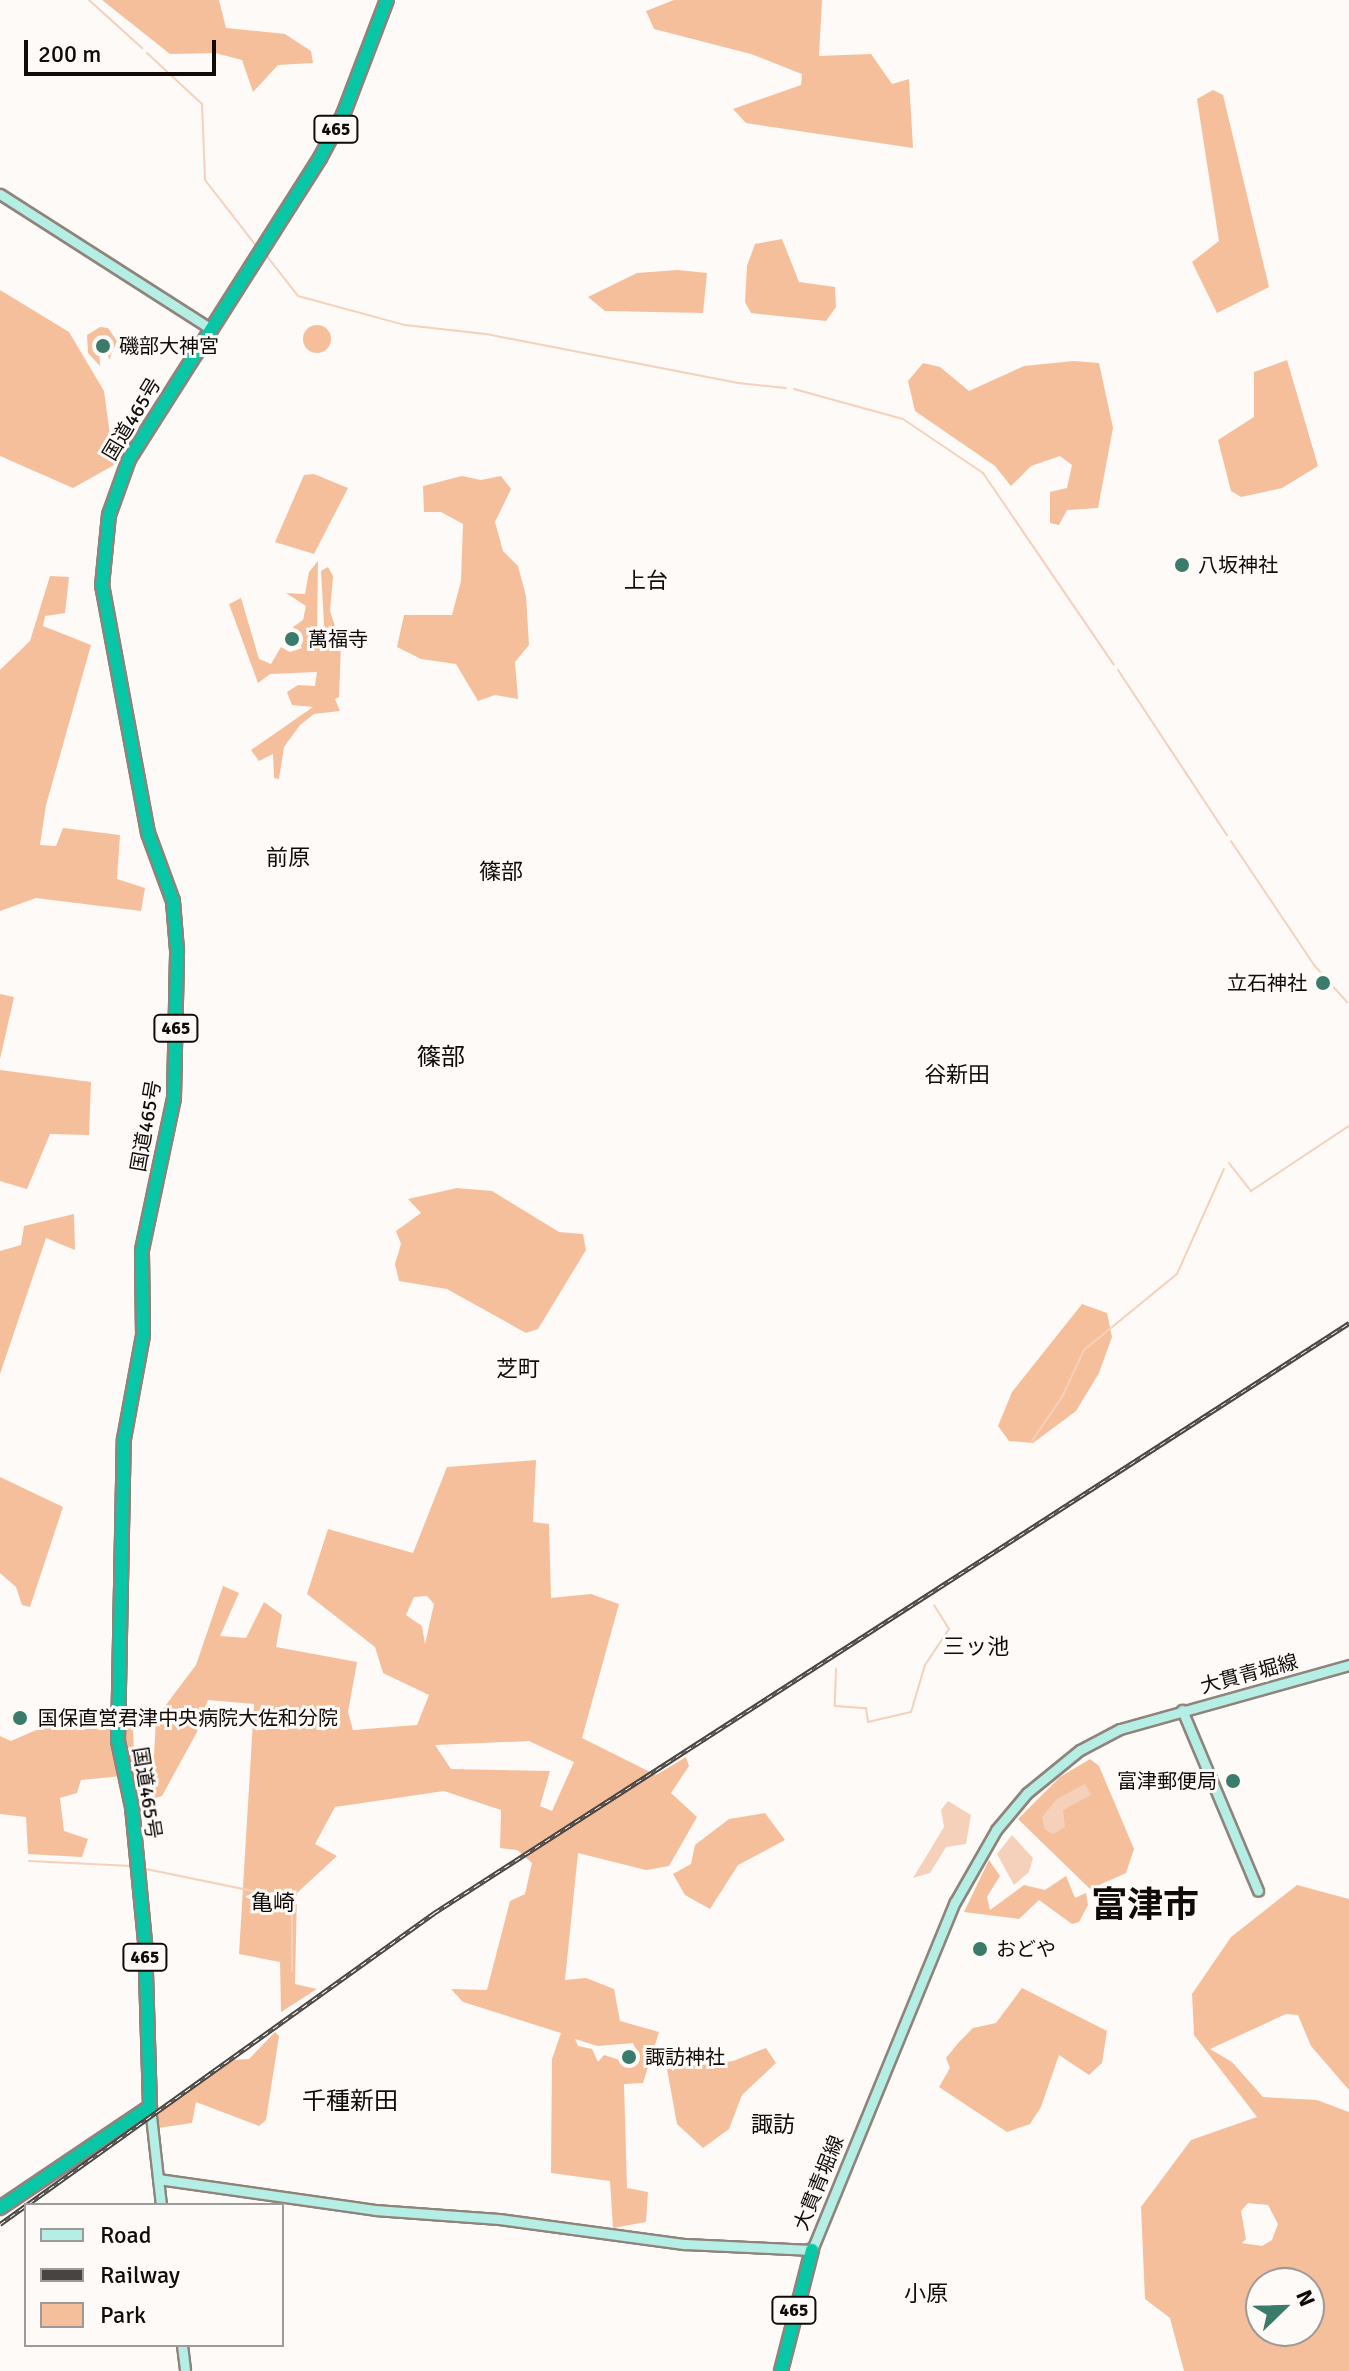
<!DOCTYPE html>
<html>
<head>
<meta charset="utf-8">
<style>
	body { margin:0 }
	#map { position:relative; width:1349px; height:2371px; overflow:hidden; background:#fdfaf8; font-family:Signika,"Noto Sans JP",sans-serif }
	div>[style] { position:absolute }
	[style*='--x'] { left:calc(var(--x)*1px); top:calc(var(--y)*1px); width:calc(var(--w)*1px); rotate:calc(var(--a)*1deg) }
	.green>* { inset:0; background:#f6bf9b }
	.round { border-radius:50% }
	.water>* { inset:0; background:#f5d1bb }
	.stream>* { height:2px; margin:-1px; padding:0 1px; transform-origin:1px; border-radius:1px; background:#f5d1bb }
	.roads { filter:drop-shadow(2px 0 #90837b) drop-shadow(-2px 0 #90837b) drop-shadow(0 2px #90837b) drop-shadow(0 -2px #90837b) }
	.secondary>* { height:9px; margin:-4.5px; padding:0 4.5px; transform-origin:4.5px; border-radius:4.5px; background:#b5eee5 }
	.highway>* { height:12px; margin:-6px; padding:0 6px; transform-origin:6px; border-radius:6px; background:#08c7a7 }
	.rail>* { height:5px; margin-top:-2.5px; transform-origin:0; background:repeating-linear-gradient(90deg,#fdfaf8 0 6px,#484441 0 12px); box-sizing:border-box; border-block:2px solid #484441 }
	.dots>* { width:22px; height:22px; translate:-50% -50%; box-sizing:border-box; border:4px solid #fdfaf8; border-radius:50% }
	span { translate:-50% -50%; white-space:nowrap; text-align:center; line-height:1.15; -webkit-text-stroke:6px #fdfaf8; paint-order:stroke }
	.shield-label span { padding:2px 6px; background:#fdfaf8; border:2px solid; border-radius:6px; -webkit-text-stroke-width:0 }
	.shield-label { font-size:18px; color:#100b08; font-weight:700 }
	.poi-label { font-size:20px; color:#100b08 }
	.left { translate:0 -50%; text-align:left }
	.right { translate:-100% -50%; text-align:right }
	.street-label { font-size:20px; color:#100b08 }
	.neighbourhood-label { font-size:22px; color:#100b08 }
	.quarter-label { font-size:24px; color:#100b08 }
	.town-label { font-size:36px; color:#100b08; font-weight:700 }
	.legend { position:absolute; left:24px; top:2203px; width:260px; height:144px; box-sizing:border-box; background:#fdfaf8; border:2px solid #9e9a98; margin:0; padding:10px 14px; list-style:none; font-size:24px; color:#100b08 }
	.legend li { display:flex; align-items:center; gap:16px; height:40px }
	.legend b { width:40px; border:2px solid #9e9a98 }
	.north { position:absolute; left:1245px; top:2267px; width:80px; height:80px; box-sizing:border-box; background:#fdfaf8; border:2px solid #9e9a98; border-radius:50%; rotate:67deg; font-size:22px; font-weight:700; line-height:32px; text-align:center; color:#100b08 }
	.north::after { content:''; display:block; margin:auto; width:28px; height:36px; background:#3a7b6b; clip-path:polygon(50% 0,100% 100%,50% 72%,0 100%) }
	.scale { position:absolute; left:24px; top:40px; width:192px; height:36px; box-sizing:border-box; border:4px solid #100b08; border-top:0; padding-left:10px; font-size:24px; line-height:28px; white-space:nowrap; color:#100b08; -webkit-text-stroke:6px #fdfaf8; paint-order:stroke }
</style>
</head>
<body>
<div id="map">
	<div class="green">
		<i style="clip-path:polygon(102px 0,219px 0,226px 28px,285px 34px,311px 51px,313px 63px,278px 65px,253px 92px,242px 60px,215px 53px,170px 54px)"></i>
		<i style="clip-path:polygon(674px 0,822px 0,819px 56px,871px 54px,892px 84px,909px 79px,913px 148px,746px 123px,733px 109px,801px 85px,802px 74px,751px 54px,654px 29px,646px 11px)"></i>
		<i style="clip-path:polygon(1213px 90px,1223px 95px,1269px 287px,1217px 313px,1192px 262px,1219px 241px,1197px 99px)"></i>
		<i style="clip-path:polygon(782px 239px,799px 282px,835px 287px,836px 307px,826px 321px,751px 313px,745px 302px,747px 266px,755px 244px)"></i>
		<i style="clip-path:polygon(678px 270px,707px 273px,703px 313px,605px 311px,588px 297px,637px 273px)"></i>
		<i style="clip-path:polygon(0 290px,69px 332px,104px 391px,114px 465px,73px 488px,0 456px)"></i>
		<i class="round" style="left:303px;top:325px;width:28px;height:28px"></i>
		<i style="clip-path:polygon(100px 327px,108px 328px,117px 341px,109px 360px,106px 344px,99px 343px,100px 366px,88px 353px,87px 335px)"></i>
		<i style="clip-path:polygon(1287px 360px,1318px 466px,1282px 488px,1241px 497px,1231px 491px,1218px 440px,1254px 417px,1254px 372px)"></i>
		<i style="clip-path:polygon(1074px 361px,1099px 363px,1113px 428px,1098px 508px,1067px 510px,1059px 525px,1050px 523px,1050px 492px,1067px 488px,1072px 465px,1060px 456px,1031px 466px,1011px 486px,995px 466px,915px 411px,908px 381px,923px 363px,940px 367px,969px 391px,1024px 366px)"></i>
		<i style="clip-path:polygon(314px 474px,348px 488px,314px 554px,275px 542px,304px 475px)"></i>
		<i style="clip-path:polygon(462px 476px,481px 480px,501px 476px,511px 489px,495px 522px,503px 551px,518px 566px,526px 596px,529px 645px,515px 662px,518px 699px,495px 695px,478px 701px,456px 664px,421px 659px,397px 647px,404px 615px,452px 615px,461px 581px,463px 524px,441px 512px,424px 512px,423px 486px)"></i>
		<i style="clip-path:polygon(318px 561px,317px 641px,322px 646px,325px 641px,321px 571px,328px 567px,333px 576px,330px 611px,341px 644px,339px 697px,335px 699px,340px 711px,314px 714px,300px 725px,284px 747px,279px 779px,274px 778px,273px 754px,259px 761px,251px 750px,313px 707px,292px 705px,287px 692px,298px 685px,315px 686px,317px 672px,270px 674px,258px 683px,229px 604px,241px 598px,259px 659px,271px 664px,281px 647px,290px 652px,302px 648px,293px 627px,303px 620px,306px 606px,286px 593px,305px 594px,309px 572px)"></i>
		<i style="clip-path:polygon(50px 576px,69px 577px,65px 613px,45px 616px,43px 626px,91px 645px,46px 805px,40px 845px,56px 846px,63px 828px,120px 835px,117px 879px,145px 888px,141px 911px,36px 898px,0 911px,0 670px,30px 641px)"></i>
		<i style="clip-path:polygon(0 994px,14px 997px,0 1059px)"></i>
		<i style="clip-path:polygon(0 1070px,91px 1082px,89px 1135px,50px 1134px,27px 1189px,0 1181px)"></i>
		<i style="clip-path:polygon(457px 1188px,492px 1191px,559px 1232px,583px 1234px,586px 1250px,538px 1329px,526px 1333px,447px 1289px,399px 1281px,395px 1264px,401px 1244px,396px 1231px,421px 1213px,408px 1199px)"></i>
		<i style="clip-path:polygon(74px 1214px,75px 1250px,46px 1238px,0 1374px,0 1251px,21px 1245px,24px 1226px)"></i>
		<i style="clip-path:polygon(1082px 1304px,1107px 1313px,1112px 1337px,1099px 1373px,1076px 1411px,1033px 1443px,1009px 1441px,998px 1426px,1012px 1392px)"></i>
		<i style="clip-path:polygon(evenodd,536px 1460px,533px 1522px,549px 1524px,551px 1598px,591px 1594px,619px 1604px,582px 1738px,656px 1775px,686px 1757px,689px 1766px,671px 1793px,697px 1817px,669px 1866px,646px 1870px,578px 1853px,565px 1980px,586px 1978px,614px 1989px,620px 2021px,659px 2032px,643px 2083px,624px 2084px,627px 2188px,648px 2192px,646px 2222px,613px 2228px,610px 2181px,551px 2173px,552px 2059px,561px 2033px,463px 2002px,451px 1989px,487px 1990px,510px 1901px,525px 1894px,532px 1863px,517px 1850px,500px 1848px,501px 1810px,444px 1791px,335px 1807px,315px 1844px,337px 1856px,297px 1893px,295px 1984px,317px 1989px,281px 2012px,280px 1962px,239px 1954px,254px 1704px,208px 1700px,197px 1732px,162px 1796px,143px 1802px,132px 1775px,81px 1780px,77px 1793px,60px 1798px,64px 1831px,88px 1839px,82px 1857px,28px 1854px,26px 1817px,0 1814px,0 1736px,11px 1741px,59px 1720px,86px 1729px,133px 1727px,134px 1757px,154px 1755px,156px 1718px,196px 1665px,223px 1586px,239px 1593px,220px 1636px,246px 1638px,264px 1602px,282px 1615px,276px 1647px,357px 1662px,348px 1712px,353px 1730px,417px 1725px,429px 1695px,383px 1673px,375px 1647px,307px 1594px,328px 1529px,413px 1553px,447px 1467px,536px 1460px,427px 1596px,434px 1604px,425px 1644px,422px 1626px,406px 1615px,414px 1597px,427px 1596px,536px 1460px,529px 1741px,574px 1762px,552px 1811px,540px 1806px,550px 1771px,451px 1769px,435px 1745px,529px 1741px,536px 1460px,575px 2039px,598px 2046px,633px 2043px,640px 2058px,629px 2063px,604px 2055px,598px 2062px,592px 2049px,578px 2046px,575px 2039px)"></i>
		<i style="clip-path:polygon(0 1477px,63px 1507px,30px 1607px,22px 1605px,16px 1587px,0 1573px)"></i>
		<i style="clip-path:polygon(1090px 1759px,1099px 1766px,1134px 1849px,1126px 1873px,1090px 1889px,1018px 1819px,1060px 1777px)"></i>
		<i style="clip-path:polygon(765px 1813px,785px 1840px,738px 1865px,710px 1909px,685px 1895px,673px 1874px,691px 1864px,695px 1845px,729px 1819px)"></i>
		<i style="clip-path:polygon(989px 1860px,1000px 1876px,987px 1897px,990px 1910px,1024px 1885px,1045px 1890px,1066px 1876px,1075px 1898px,1086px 1893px,1088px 1905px,1079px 1922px,1072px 1924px,1039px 1900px,1019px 1919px,964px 1912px)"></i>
		<i style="clip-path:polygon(evenodd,1297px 1885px,1349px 1899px,1349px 2090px,1311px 2046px,1298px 2015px,1286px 2014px,1210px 2049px,1232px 2062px,1263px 2097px,1317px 2100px,1349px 2112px,1349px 2371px,1184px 2371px,1170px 2318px,1145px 2299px,1141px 2207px,1191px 2140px,1257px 2117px,1194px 2035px,1192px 1994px,1231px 1937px,1297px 1885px,1248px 2203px,1268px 2205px,1278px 2224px,1272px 2240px,1262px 2246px,1242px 2243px,1246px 2239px,1241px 2211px,1248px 2203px,1297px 1885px,1261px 2283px,1309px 2283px,1309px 2331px,1261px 2331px,1261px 2283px)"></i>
		<i style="clip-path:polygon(1022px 1988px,1107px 2031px,1102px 2063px,1089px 2075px,1059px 2055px,1041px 2107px,1030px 2124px,1007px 2132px,939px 2087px,950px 2068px,946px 2058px,959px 2042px,973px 2028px,996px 2023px)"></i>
		<i style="clip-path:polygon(275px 2032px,279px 2036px,266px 2120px,259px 2126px,196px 2102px,192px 2123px,158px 2128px,155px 2116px,160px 2110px,233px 2060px,249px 2059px)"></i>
		<i style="clip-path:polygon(766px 2048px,776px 2063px,742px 2095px,729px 2129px,703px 2148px,677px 2124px,667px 2069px,733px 2061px)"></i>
	</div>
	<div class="water">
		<i style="clip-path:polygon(1085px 1784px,1091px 1795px,1063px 1810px,1065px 1827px,1053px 1834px,1045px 1830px,1042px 1817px,1057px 1799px)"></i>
		<i style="clip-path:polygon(948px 1801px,971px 1815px,966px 1844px,946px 1847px,930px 1873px,913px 1878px,944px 1827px,941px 1810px)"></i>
		<i style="clip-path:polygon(1012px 1835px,1033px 1858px,1029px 1872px,1014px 1885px,997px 1854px)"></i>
	</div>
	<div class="stream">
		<i style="--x:89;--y:0;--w:72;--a:42.2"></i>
		<i style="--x:147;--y:53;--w:75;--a:42.8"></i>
		<i style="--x:202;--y:104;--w:76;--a:87.7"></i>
		<i style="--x:205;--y:180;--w:86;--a:52.1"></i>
		<i style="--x:266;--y:255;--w:52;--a:52"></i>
		<i style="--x:298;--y:296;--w:111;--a:15.2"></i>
		<i style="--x:405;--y:325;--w:81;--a:6.3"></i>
		<i style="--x:486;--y:334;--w:257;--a:11"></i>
		<i style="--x:738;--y:383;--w:48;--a:5.9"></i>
		<i style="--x:794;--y:389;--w:113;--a:15.4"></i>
		<i style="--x:903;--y:419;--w:97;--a:34"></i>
		<i style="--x:983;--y:473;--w:232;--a:55.7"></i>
		<i style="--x:1118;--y:670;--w:198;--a:56.6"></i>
		<i style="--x:1231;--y:841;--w:149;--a:56.2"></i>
		<i style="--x:1314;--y:965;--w:50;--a:48.3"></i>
		<i style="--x:1229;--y:1163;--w:36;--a:52"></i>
		<i style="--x:1251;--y:1191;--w:118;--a:-33.6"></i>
		<i style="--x:1032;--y:1441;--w:53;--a:-55.7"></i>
		<i style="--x:1062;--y:1397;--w:52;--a:-64.9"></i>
		<i style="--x:1084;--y:1350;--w:120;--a:-39.3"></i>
		<i style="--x:1177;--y:1274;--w:115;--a:-65.9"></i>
		<i style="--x:836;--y:1669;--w:37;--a:92"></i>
		<i style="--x:835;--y:1706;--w:31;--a:4"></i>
		<i style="--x:866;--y:1708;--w:14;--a:82"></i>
		<i style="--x:868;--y:1722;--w:44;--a:-13.1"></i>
		<i style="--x:911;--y:1712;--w:49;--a:-73.4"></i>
		<i style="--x:925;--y:1665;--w:43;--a:-56.3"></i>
		<i style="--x:949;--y:1629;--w:28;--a:-122"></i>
		<i style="--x:29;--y:1861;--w:103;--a:2.8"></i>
		<i style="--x:141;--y:1868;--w:154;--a:11.6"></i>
		<i style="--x:292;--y:1899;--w:72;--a:90"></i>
	</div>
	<div class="roads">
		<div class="secondary">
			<i style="--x:0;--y:194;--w:250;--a:32.6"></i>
			<i style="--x:1182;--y:1710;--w:196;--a:67.2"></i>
			<i style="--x:150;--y:2107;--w:99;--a:83.6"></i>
			<i style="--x:158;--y:2179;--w:219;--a:8.1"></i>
			<i style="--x:375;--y:2210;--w:124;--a:4.2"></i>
			<i style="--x:499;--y:2219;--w:188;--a:7.7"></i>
			<i style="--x:685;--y:2244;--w:127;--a:2.7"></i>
			<i style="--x:812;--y:2250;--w:376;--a:-67.7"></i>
			<i style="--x:955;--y:1902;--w:83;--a:-60.3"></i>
			<i style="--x:996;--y:1830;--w:48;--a:-50"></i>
			<i style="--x:1027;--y:1793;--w:68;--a:-39.1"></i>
			<i style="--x:1080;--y:1750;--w:45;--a:-27.7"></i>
			<i style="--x:1120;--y:1729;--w:238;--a:-15.6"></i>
			<i style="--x:182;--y:2345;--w:26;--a:83"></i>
		</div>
		<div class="highway">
			<i style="--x:0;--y:2208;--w:181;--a:-34"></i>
			<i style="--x:150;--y:2107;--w:165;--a:-91.7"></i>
			<i style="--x:145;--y:1942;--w:136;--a:-95.5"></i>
			<i style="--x:132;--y:1807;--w:67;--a:-102"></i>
			<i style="--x:118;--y:1741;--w:302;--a:-88.9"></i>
			<i style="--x:124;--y:1439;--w:106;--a:-79.6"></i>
			<i style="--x:143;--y:1335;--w:85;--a:-90.7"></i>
			<i style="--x:142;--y:1250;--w:155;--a:-78.1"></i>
			<i style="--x:174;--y:1098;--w:148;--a:-88.8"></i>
			<i style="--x:177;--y:950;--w:49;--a:-94.7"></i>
			<i style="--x:173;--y:901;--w:72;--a:-110.2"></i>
			<i style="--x:148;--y:833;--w:251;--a:-100.5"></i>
			<i style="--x:102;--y:586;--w:71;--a:-84.4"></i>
			<i style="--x:109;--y:515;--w:59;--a:-70.3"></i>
			<i style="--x:129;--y:459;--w:356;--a:-57.6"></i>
			<i style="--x:320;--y:158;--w:49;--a:-61.9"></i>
			<i style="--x:343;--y:115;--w:123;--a:-69.1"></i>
			<i style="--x:781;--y:2371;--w:125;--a:-75.6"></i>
		</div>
	</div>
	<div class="rail">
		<i style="--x:0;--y:2224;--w:534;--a:-35.62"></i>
		<i style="--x:434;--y:1913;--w:1089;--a:-32.81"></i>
	</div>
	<div class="dots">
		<i style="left:103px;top:346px;background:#3a7b6b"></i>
		<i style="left:1182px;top:565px;background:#3a7b6b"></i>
		<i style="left:292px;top:639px;background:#3a7b6b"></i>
		<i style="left:1323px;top:983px;background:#3a7b6b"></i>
		<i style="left:20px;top:1718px;background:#3a7b6b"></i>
		<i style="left:1233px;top:1781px;background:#3a7b6b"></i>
		<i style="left:980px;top:1949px;background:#3a7b6b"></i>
		<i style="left:629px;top:2057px;background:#3a7b6b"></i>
	</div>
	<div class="shield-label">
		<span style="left:336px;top:129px">465</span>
		<span style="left:176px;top:1028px">465</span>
		<span style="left:145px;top:1957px">465</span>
		<span style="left:794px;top:2310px">465</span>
	</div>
	<div class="poi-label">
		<span class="left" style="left:119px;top:346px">磯部大神宮</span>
		<span class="left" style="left:1198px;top:565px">八坂神社</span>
		<span class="left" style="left:308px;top:639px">萬福寺</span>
		<span class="right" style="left:1307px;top:983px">立石神社</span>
		<span class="left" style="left:38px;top:1718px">国保直営君津中央病院大佐和分院</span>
		<span class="right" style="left:1217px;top:1781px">富津郵便局</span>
		<span class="left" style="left:996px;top:1949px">おどや</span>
		<span class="left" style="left:645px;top:2057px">諏訪神社</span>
	</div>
	<div class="street-label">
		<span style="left:132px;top:419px;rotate:-59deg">国道465号</span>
		<span style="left:146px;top:1126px;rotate:-80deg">国道465号</span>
		<span style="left:1249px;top:1674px;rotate:-15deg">大貫青堀線</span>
		<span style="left:147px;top:1793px;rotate:81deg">国道465号</span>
		<span style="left:819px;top:2183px;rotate:-68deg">大貫青堀線</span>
	</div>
	<div class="neighbourhood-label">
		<span style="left:646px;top:581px">上台</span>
		<span style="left:288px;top:858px">前原</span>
		<span style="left:501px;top:872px">篠部</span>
		<span style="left:957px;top:1075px">谷新田</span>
		<span style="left:518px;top:1369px">芝町</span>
		<span style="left:976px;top:1647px">三ッ池</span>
		<span style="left:273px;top:1903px">亀崎</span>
		<span style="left:773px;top:2125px">諏訪</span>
		<span style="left:926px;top:2294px">小原</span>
	</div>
	<div class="quarter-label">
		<span style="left:441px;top:1058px">篠部</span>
		<span style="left:350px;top:2102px">千種新田</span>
	</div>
	<div class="town-label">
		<span style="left:1145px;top:1906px">富津市</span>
	</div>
	<ul class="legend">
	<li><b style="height:10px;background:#b5eee5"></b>Road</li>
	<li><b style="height:10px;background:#484441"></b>Railway</li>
	<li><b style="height:22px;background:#f6bf9b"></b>Park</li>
	</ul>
	<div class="north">N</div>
	<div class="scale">200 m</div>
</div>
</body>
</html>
